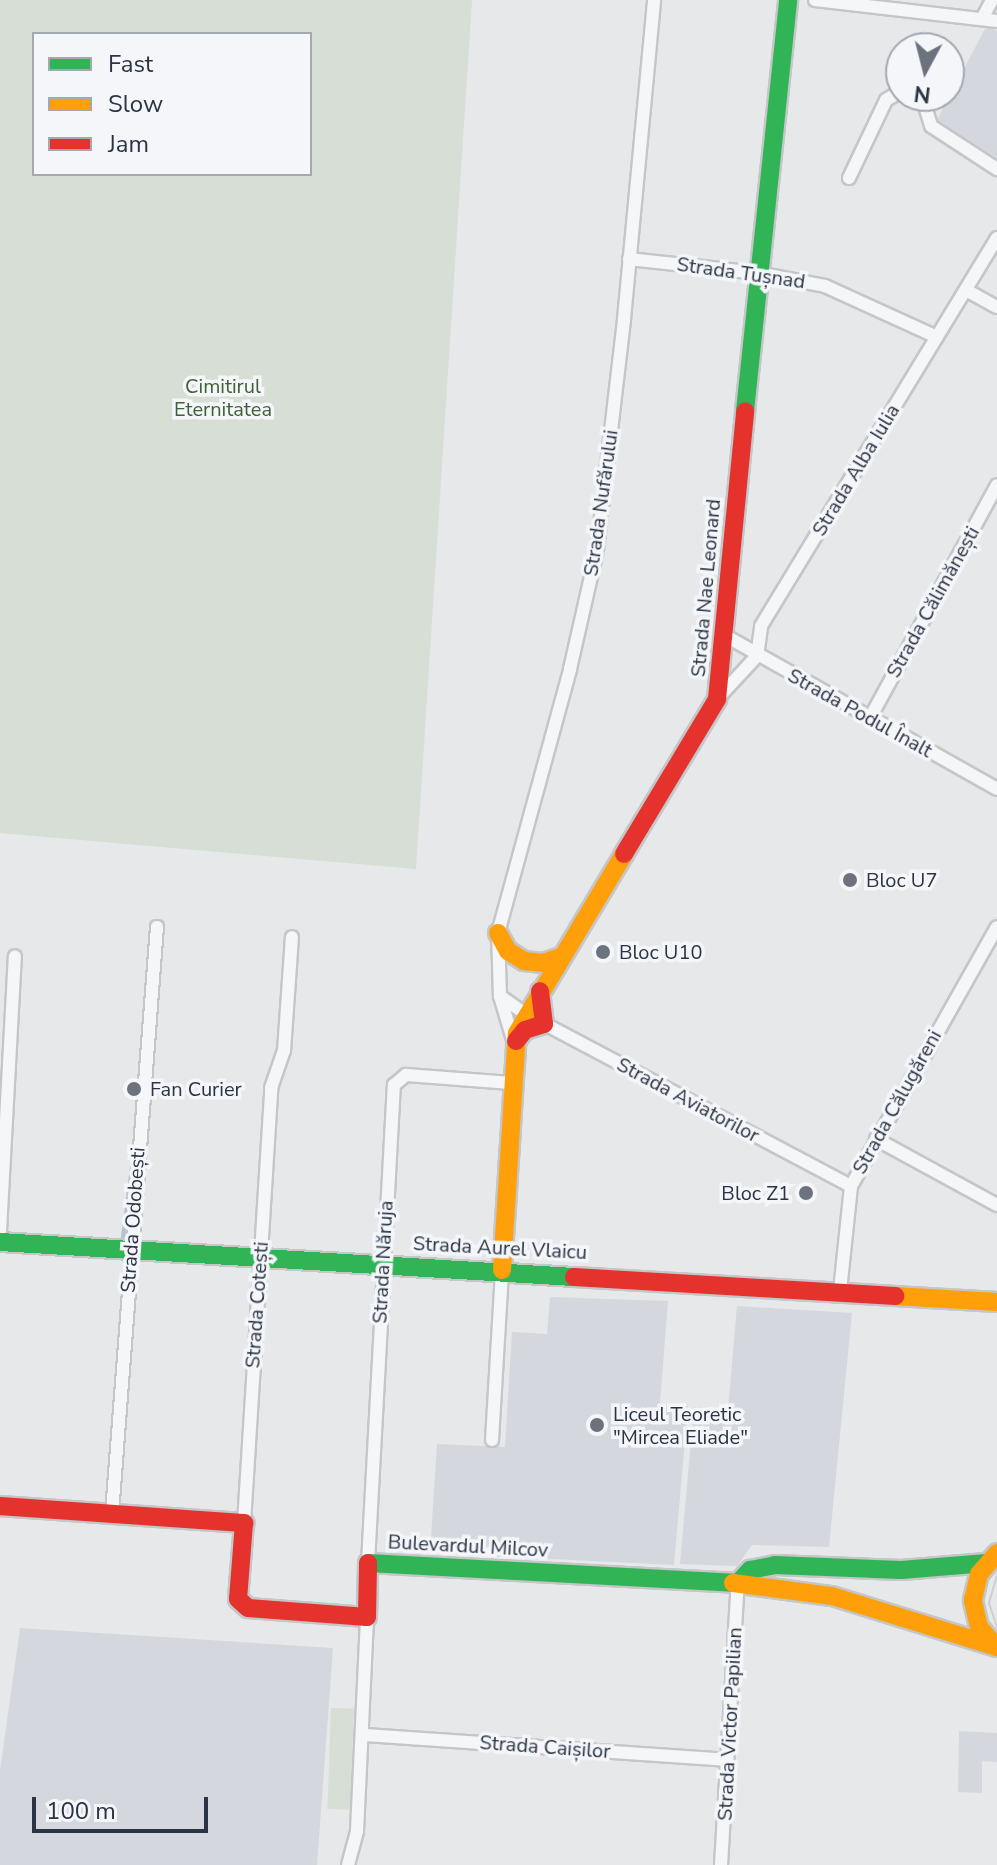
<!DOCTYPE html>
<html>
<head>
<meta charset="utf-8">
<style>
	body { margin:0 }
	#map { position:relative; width:997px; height:1865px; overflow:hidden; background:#e6e8ea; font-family:"Nunito Sans",sans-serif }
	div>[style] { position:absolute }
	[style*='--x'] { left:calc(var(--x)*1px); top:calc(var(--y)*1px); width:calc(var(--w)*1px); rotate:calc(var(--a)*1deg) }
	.built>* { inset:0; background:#d4d7dd }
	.green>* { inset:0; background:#d6ded6; transform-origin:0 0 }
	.stream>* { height:4px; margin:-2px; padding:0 2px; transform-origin:2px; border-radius:2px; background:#b4c4d5 }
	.roads { filter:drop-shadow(2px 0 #c4c6c8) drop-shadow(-2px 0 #c4c6c8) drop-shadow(0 2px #c4c6c8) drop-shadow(0 -2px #c4c6c8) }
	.street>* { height:12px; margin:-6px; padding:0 6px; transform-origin:6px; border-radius:6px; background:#f5f6f7 }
	.fast>* { height:18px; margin:-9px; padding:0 9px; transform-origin:9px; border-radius:9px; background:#30b455 }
	.slow>* { height:18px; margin:-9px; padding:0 9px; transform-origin:9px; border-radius:9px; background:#ff9f0a }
	.jam>* { height:18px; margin:-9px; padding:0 9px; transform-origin:9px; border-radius:9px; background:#e5322d }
	.tram>* { height:2px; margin:-1px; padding:0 1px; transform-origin:1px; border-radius:1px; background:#cecfd2 }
	.dots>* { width:22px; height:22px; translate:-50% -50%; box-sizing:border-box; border:4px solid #f4f6f9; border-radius:50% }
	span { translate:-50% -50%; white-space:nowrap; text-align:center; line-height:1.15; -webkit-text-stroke:7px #f4f6f9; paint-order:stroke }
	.street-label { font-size:20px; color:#2b3445 }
	.park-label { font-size:20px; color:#3f6138 }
	.poi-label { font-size:20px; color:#2b3445 }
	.left { translate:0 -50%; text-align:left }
	.right { translate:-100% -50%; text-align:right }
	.legend { position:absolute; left:32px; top:32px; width:280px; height:144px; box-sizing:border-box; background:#f4f6f9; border:2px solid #a4a8b1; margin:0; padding:10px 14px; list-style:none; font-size:24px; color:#2b3445 }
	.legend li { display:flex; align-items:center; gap:16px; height:40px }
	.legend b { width:40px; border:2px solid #a4a8b1 }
	.north { position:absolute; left:885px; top:32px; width:80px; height:80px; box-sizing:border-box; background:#f4f6f9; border:2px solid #a4a8b1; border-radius:50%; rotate:187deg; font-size:22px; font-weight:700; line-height:32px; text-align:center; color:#2b3445 }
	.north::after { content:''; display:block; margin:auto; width:28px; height:36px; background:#6c737f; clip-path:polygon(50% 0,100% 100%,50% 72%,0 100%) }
	.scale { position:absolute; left:32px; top:1797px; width:176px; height:36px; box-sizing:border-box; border:4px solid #2b3445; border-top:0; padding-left:10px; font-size:24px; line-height:28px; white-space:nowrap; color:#2b3445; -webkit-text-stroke:6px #f4f6f9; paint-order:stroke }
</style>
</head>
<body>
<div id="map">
	<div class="built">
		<i style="clip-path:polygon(987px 25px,997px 31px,997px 158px,937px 120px)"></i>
		<i style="clip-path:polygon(550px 1297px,668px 1301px,660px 1403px,688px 1406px,674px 1565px,430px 1553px,437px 1444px,505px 1447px,512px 1332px,547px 1334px)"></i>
		<i style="clip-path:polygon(737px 1306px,852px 1313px,829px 1547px,752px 1545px,737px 1566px,680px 1564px,694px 1407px,728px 1409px)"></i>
		<i style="clip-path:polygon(20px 1628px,333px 1648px,317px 1865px,0 1865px,0 1771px)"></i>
		<i style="clip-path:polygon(959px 1731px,997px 1733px,997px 1762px,982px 1761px,982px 1793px,958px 1792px)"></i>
	</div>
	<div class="green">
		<i style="clip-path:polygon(evenodd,0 0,472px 0,416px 869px,0 833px,0 0,34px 34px,310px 34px,310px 174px,34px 174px,34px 34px)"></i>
		<i style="left:331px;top:1708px;width:23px;height:101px;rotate:2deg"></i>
	</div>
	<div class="stream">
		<i style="--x:122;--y:1245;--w:103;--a:-82.7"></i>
		<i style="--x:377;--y:1258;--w:39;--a:-84"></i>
	</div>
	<div class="roads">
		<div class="street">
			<i style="--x:815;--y:0;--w:183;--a:6.6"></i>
			<i style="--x:983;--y:17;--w:19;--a:-62"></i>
			<i style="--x:916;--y:96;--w:13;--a:48"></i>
			<i style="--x:925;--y:106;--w:21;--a:73"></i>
			<i style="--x:931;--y:126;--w:79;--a:33.1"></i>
			<i style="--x:849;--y:178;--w:86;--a:-64.6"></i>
			<i style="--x:886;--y:100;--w:17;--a:-31"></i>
			<i style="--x:629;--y:259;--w:129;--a:6.2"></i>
			<i style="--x:757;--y:273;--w:69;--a:10.8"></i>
			<i style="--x:825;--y:286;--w:123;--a:24.5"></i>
			<i style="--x:966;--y:290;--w:35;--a:29"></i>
			<i style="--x:724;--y:635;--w:313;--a:29.4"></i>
			<i style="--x:719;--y:697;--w:56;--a:-47.2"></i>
			<i style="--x:757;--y:656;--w:30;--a:-82"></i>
			<i style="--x:761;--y:626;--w:454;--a:-58.7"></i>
			<i style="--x:870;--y:718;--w:265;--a:-61.4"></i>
			<i style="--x:500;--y:996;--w:32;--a:35"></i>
			<i style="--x:526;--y:1014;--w:368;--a:27.9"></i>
			<i style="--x:514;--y:1043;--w:49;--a:-106.6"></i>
			<i style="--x:500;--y:996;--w:63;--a:-91.8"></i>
			<i style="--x:498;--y:933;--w:274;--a:-74.7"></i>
			<i style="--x:570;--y:669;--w:122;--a:-77.2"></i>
			<i style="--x:597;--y:550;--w:233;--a:-83.3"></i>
			<i style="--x:624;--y:319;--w:320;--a:-84.6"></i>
			<i style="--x:876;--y:1139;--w:138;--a:28.6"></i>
			<i style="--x:0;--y:1231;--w:275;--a:-86.9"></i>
			<i style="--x:840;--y:1291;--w:106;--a:-84"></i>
			<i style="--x:851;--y:1186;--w:297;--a:-60.6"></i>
			<i style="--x:492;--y:1440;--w:170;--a:-86.6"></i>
			<i style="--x:112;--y:1513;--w:588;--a:-85.61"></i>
			<i style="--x:244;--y:1523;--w:436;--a:-86.4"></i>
			<i style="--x:271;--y:1088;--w:39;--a:-71"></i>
			<i style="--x:284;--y:1051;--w:114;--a:-86"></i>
			<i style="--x:368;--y:1563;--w:479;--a:-86.9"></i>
			<i style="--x:394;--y:1085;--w:16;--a:-40"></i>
			<i style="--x:406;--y:1075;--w:106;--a:4.3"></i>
			<i style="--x:364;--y:1735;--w:364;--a:3.9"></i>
			<i style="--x:348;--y:1865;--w:35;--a:-75"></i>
			<i style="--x:357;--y:1831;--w:214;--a:-87.3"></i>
			<i style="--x:721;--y:1865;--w:283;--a:-86.6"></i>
		</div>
		<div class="fast">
			<i style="--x:745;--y:411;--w:413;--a:-84"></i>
			<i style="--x:0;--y:1242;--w:575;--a:3.49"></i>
			<i style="--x:368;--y:1563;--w:366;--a:3.1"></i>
			<i style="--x:738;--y:1583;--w:18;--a:-47"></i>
			<i style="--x:750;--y:1570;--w:25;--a:-11"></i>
			<i style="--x:775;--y:1565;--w:126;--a:2.3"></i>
			<i style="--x:901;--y:1570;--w:86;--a:-4.7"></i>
		</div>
		<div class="slow">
			<i style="--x:498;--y:933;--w:21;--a:61"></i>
			<i style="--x:508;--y:951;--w:19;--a:32"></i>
			<i style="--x:524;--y:961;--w:19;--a:6"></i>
			<i style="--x:543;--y:963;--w:18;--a:-19"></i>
			<i style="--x:502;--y:1270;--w:237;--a:-86.4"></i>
			<i style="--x:517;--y:1033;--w:209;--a:-59.1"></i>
			<i style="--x:895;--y:1296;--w:102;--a:3.4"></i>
			<i style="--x:733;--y:1583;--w:100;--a:7.5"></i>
			<i style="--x:832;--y:1596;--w:173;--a:17.2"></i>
			<i style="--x:996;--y:1647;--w:26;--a:-130"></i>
			<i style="--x:979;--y:1627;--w:28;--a:-103"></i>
			<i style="--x:973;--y:1600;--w:27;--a:-77"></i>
			<i style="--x:979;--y:1574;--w:28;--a:-49"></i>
		</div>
		<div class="jam">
			<i style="--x:624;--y:854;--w:181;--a:-59"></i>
			<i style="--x:717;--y:699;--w:289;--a:-84.4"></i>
			<i style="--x:516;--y:1041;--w:14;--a:-51"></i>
			<i style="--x:525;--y:1030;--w:20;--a:-18"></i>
			<i style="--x:544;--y:1024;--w:33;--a:-97"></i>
			<i style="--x:574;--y:1277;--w:322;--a:3.4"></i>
			<i style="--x:0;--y:1506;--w:245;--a:4"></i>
			<i style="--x:244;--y:1523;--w:76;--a:94.5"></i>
			<i style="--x:238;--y:1599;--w:13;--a:42"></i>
			<i style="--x:248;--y:1608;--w:119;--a:4.3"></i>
			<i style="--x:367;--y:1617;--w:54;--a:-88.9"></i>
		</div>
	</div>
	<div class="tram">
		<i style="--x:997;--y:1575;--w:29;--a:106"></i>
		<i style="--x:989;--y:1603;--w:25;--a:72"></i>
	</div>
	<div class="dots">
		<i style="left:850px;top:880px;background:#6c737f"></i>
		<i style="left:603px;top:952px;background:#6c737f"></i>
		<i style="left:134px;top:1089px;background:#6c737f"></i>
		<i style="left:806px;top:1193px;background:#6c737f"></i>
		<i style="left:597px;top:1425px;background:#6c737f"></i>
	</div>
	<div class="street-label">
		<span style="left:741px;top:273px;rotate:8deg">Strada Tușnad</span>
		<span style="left:856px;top:470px;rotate:-59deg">Strada Alba Iulia</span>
		<span style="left:601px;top:503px;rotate:-82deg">Strada Nufărului</span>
		<span style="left:706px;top:588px;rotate:-85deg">Strada Nae Leonard</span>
		<span style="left:933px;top:602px;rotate:-61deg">Strada Călimănești</span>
		<span style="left:860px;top:713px;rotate:29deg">Strada Podul Înalt</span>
		<span style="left:688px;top:1100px;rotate:28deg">Strada Aviatorilor</span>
		<span style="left:897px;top:1102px;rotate:-61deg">Strada Călugăreni</span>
		<span style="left:133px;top:1220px;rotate:-86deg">Strada Odobești</span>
		<span style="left:500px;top:1248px;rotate:3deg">Strada Aurel Vlaicu</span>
		<span style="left:383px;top:1262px;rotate:-87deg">Strada Năruja</span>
		<span style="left:257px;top:1305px;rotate:-86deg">Strada Cotești</span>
		<span style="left:468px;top:1546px;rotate:3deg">Bulevardul Milcov</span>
		<span style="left:730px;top:1724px;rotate:-87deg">Strada Victor Papilian</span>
		<span style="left:545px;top:1747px;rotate:4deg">Strada Caișilor</span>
	</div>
	<div class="park-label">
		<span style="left:223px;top:398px">Cimitirul<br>Eternitatea</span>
	</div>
	<div class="poi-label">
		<span class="left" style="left:866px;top:880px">Bloc U7</span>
		<span class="left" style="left:619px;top:952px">Bloc U10</span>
		<span class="left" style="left:150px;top:1089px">Fan Curier</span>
		<span class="right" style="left:790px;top:1193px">Bloc Z1</span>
		<span class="left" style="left:613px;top:1426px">Liceul Teoretic<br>"Mircea Eliade"</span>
	</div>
	<ul class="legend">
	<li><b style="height:10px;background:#30b455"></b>Fast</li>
	<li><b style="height:10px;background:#ff9f0a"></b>Slow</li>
	<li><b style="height:10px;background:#e5322d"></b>Jam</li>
	</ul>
	<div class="north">N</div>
	<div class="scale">100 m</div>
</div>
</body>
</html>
